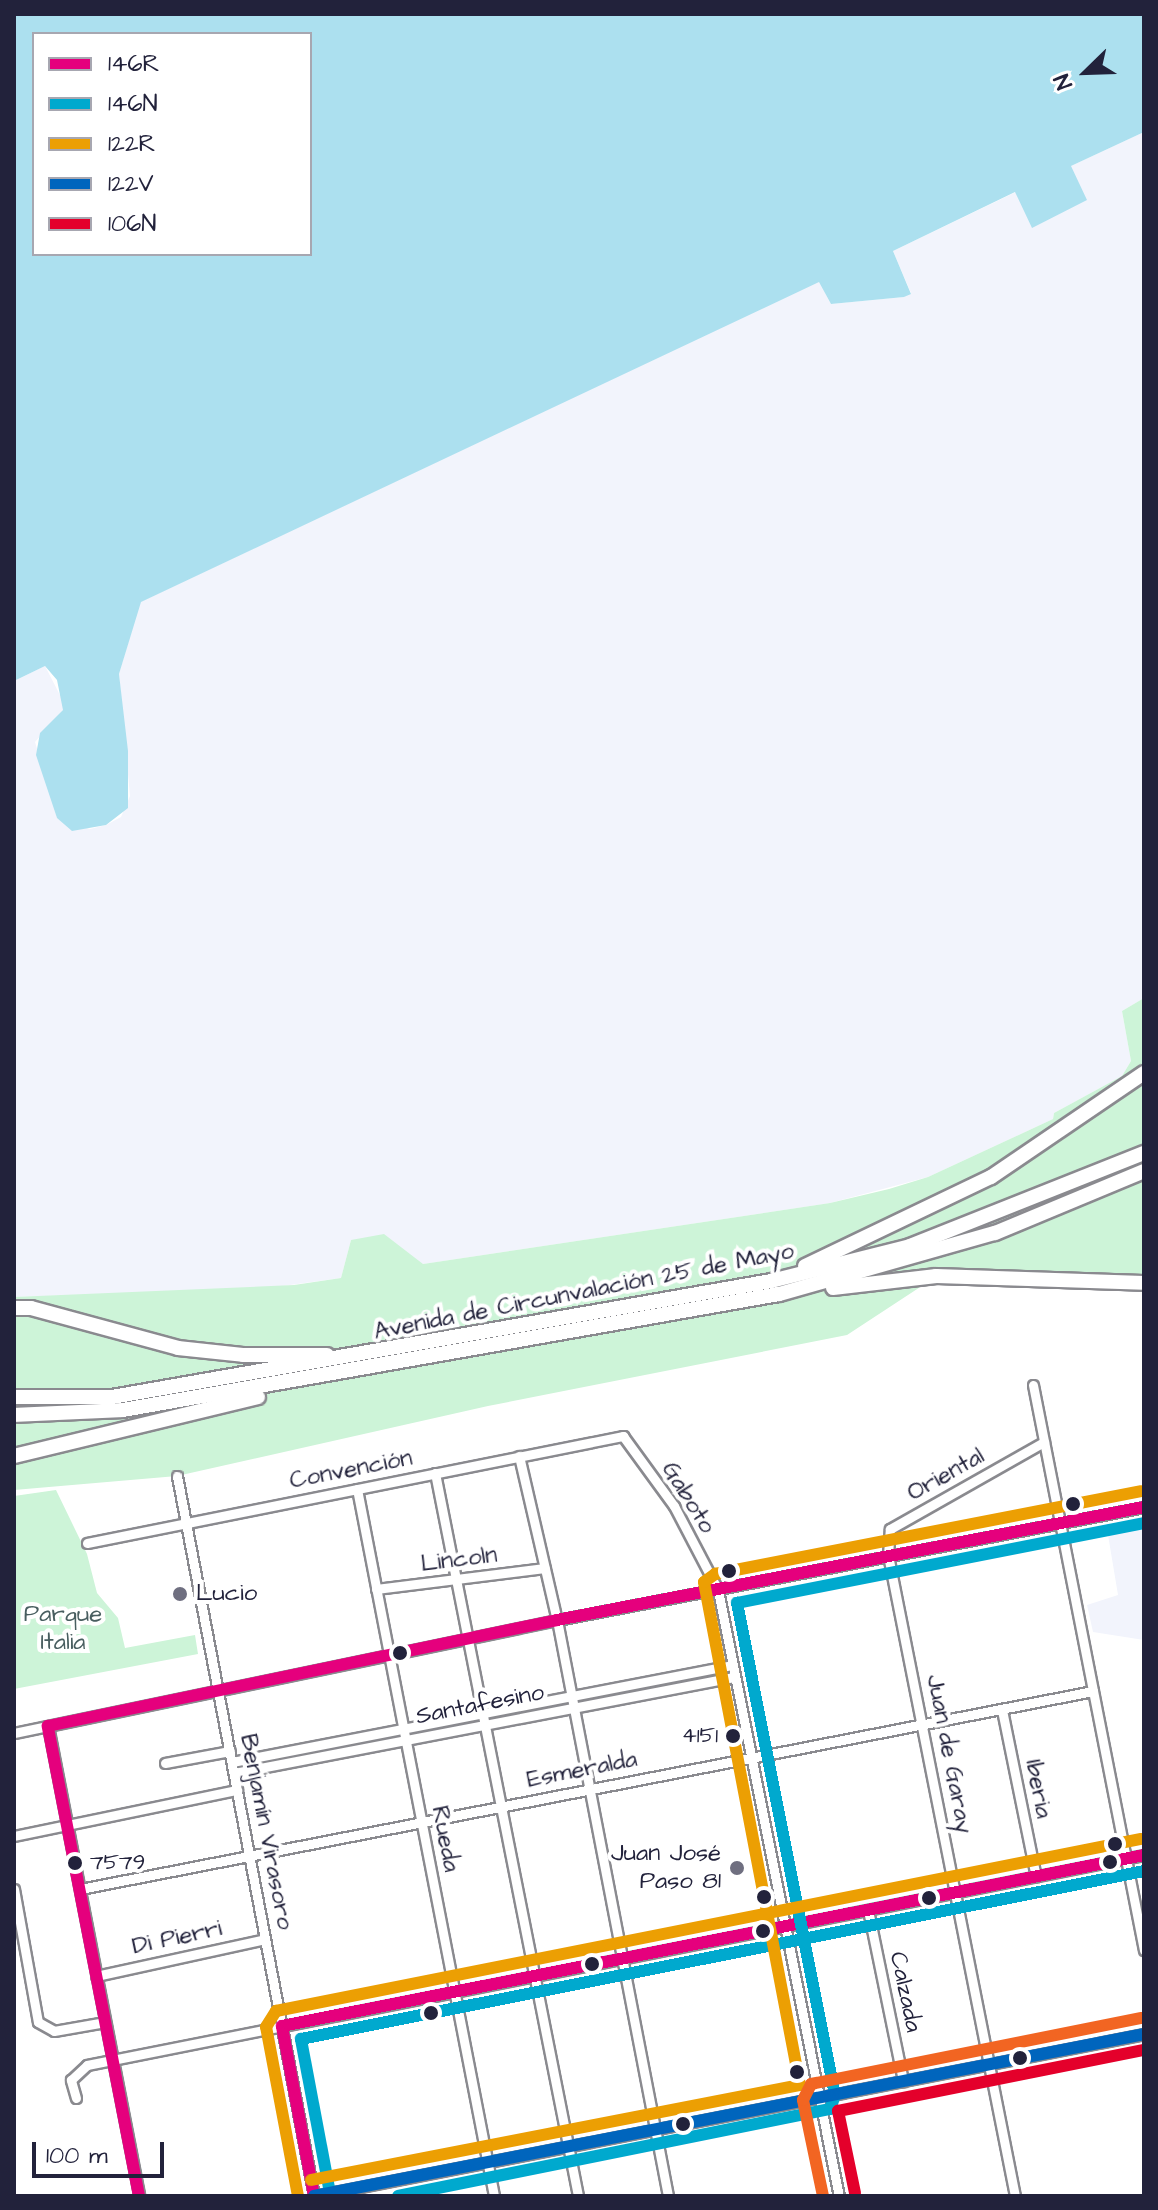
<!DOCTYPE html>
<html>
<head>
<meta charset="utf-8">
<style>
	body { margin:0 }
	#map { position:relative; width:1158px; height:2210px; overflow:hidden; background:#fff; font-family:"Architects Daughter",sans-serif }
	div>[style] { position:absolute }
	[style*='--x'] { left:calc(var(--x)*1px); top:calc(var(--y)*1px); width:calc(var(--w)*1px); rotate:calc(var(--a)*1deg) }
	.built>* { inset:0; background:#f2f4fc }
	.green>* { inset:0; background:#cdf4d8 }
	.water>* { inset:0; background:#ace0ef }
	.roads { filter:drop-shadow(2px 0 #8a8a8f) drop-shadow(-2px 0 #8a8a8f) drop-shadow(0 2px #8a8a8f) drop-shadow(0 -2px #8a8a8f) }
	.minor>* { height:9px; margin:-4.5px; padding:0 4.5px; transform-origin:4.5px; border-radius:4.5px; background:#fff }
	.highway>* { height:14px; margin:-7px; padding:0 7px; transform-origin:7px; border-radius:7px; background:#fff }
	.bus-1>* { height:12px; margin:-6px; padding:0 6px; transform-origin:6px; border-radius:6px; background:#e5007d }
	.bus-2>* { height:12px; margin:-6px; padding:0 6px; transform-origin:6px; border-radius:6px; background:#00a9ce }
	.bus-3>* { height:12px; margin:-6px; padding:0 6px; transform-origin:6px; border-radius:6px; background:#ec9f03 }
	.bus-4>* { height:12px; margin:-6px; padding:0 6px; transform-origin:6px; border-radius:6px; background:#0065bd }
	.bus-5>* { height:12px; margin:-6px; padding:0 6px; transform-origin:6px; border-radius:6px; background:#e4002b }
	.bus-6>* { height:12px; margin:-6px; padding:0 6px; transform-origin:6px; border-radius:6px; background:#f26522 }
	.dots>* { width:22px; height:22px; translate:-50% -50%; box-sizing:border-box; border:4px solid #fff; border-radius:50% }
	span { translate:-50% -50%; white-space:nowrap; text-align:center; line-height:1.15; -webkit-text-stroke:8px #fff; paint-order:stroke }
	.bus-label { font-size:22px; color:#22223b }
	.right { translate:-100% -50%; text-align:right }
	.left { translate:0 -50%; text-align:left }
	.street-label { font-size:24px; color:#22223b }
	.poi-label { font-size:24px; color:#22223b }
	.park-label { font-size:24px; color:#495e60 }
	.frame { position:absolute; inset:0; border:16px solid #22223b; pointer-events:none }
	.legend { position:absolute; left:32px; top:32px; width:280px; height:224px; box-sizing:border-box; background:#fff; border:2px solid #a7a7b1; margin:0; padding:10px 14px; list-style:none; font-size:24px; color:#22223b }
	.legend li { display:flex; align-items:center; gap:16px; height:40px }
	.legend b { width:40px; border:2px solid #a7a7b1 }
	.north { position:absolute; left:1046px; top:32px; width:80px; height:80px; -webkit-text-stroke:6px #fff; paint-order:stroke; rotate:247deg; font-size:22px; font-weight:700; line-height:32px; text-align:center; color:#22223b }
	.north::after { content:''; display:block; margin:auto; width:28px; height:36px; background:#22223b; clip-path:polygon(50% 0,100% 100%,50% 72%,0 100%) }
	.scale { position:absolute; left:32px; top:2142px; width:132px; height:36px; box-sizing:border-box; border:4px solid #22223b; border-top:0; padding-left:10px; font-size:24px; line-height:28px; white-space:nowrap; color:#22223b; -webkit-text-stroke:6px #fff; paint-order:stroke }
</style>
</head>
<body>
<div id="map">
	<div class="built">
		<i style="clip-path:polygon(1144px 132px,1144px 998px,1122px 1011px,1131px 1061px,1122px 1076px,1054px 1113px,1053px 1119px,928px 1177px,830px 1203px,423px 1264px,351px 1240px,341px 1278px,261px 1289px,14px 1297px,14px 681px,45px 666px,63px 701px,63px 710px,35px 742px,57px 818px,90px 829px,106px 825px,121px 817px,130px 796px,119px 674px,140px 602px,819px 281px,831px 304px,904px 297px,911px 293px,893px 251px,1016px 192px,1032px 227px,1071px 166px)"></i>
		<i style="clip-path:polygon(1144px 1522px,1144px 1640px,1093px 1632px,1087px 1605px,1118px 1595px,1107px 1529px)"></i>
	</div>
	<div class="green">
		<i style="clip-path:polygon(1144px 998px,1144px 1283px,937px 1276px,847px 1335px,488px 1406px,177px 1476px,14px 1490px,14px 1297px,294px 1285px,341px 1278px,351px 1240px,384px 1234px,423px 1264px,830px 1203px,889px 1189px,928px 1177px,1053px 1119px,1054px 1113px,1122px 1076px,1131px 1061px,1122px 1011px)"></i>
		<i style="clip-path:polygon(56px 1490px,87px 1554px,97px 1593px,118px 1618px,125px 1648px,195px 1635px,198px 1654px,14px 1689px,14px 1496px)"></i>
	</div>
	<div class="water">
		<i style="clip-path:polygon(evenodd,14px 14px,1144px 14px,1144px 132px,1071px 166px,1087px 200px,1032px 228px,1015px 192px,893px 251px,911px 294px,904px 297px,831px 304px,819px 282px,141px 602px,119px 674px,128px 751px,128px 808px,106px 825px,72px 831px,57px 818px,36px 755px,40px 733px,63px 710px,57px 680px,45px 666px,14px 681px,14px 14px,34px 34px,310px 34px,310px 254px,34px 254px,34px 34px)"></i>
	</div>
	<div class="roads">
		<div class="minor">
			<i style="--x:1033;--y:1385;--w:576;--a:78.89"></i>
			<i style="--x:519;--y:1456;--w:168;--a:77"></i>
			<i style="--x:557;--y:1620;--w:587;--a:79.09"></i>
			<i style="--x:435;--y:1473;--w:737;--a:78.81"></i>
			<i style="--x:177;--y:1476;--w:733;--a:79.23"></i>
			<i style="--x:357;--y:1489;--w:720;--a:79.03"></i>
			<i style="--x:87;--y:1543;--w:547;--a:-11.29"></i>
			<i style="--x:623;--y:1436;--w:87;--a:53.9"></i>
			<i style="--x:674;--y:1506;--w:95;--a:62.4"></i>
			<i style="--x:718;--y:1590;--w:618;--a:78.71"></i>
			<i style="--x:376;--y:1589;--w:170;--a:-7.1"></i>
			<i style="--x:1002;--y:1710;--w:170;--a:78.5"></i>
			<i style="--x:48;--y:1726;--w:479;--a:79"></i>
			<i style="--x:14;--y:1733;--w:555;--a:-11.76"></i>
			<i style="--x:557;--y:1620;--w:598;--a:-10.9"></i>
			<i style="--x:232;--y:1762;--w:509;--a:-10.98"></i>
			<i style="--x:165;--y:1763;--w:66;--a:-10.5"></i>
			<i style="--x:234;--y:1773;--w:509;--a:-10.87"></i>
			<i style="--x:14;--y:1836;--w:228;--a:-11.7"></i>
			<i style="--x:14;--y:1889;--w:135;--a:79.8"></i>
			<i style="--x:38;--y:2022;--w:18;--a:29"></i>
			<i style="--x:54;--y:2031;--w:52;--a:-10"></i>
			<i style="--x:80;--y:1889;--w:1032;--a:-11.06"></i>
			<i style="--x:868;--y:1910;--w:175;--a:78.4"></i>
			<i style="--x:96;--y:1976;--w:173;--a:-12.3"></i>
			<i style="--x:76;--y:2098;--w:19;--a:-106"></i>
			<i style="--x:71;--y:2080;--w:22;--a:-43"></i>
			<i style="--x:87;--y:2065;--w:1078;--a:-11.24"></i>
			<i style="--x:314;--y:2196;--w:846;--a:-11.04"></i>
			<i style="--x:1015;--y:2196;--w:653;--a:-101.21"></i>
			<i style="--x:888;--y:1555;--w:26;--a:-86"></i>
			<i style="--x:890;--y:1529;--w:177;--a:-29.5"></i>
		</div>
		<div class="highway">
			<i style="--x:805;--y:1266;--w:206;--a:-25.6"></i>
			<i style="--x:991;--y:1177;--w:185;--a:-34.2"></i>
			<i style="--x:833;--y:1288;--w:104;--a:-6.6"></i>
			<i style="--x:936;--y:1276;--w:208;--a:1.9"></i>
			<i style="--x:14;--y:1308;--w:17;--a:0"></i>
			<i style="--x:31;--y:1308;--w:152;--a:15.2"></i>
			<i style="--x:178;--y:1348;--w:65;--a:6.1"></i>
			<i style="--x:243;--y:1355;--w:84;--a:0"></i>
			<i style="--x:14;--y:1397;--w:98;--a:0"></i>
			<i style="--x:112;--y:1397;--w:669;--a:-9.98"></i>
			<i style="--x:771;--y:1281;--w:143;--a:-14.1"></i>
			<i style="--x:910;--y:1246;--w:252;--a:-21.7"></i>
			<i style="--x:14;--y:1415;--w:109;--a:-2.6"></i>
			<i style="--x:123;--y:1410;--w:666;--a:-10.03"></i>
			<i style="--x:779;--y:1294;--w:224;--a:-15.8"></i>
			<i style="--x:995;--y:1233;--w:161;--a:-22.6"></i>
			<i style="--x:14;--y:1456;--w:251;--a:-13.6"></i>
		</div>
	</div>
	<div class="bus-1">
		<i style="--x:139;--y:2196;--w:479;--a:-101"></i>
		<i style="--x:48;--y:1726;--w:520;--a:-11.76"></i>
		<i style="--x:557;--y:1620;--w:598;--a:-10.9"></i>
		<i style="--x:314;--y:2196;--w:173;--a:-100.7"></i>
		<i style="--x:282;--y:2026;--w:879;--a:-11.22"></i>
	</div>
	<div class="bus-2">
		<i style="--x:330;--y:2193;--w:157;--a:-100.7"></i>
		<i style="--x:301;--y:2039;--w:860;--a:-11.27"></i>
		<i style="--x:398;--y:2196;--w:441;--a:-11.4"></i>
		<i style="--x:830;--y:2109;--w:15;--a:-70"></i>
		<i style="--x:835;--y:2095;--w:502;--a:-101.27"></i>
		<i style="--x:737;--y:1603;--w:415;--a:-11.1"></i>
	</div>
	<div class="bus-3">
		<i style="--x:311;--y:2180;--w:498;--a:-11"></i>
		<i style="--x:800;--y:2085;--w:512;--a:-100.81"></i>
		<i style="--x:704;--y:1582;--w:14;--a:-36"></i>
		<i style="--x:715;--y:1574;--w:434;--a:-11"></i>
		<i style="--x:298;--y:2196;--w:172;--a:-100.7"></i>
		<i style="--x:266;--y:2027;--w:19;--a:-58"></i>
		<i style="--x:276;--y:2011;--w:882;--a:-11.25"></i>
	</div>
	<div class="bus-4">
		<i style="--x:314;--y:2196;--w:846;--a:-11.04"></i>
	</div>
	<div class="bus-5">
		<i style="--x:855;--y:2193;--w:84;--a:-101.7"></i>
		<i style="--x:838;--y:2111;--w:312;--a:-11.3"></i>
	</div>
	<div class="bus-6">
		<i style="--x:823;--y:2196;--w:98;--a:-101.8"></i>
		<i style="--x:803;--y:2100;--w:18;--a:-63"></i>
		<i style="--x:811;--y:2084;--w:337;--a:-11.3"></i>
	</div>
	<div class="dots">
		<i style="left:1073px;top:1504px;background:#22223b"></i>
		<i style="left:729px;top:1571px;background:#22223b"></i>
		<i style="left:180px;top:1594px;background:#6f6f80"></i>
		<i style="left:400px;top:1653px;background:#22223b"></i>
		<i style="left:733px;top:1736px;background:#22223b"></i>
		<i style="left:1115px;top:1844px;background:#22223b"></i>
		<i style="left:1110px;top:1862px;background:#22223b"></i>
		<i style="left:75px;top:1863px;background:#22223b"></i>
		<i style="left:737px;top:1868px;background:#6f6f80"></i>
		<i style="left:764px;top:1897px;background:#22223b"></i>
		<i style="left:929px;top:1898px;background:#22223b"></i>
		<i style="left:763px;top:1931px;background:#22223b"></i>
		<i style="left:592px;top:1964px;background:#22223b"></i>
		<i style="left:431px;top:2013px;background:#22223b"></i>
		<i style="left:1020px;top:2058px;background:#22223b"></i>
		<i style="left:797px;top:2072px;background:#22223b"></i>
		<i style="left:683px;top:2124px;background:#22223b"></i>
	</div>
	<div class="bus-label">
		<span class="right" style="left:718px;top:1736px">4151</span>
		<span class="left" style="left:90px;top:1863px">7579</span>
	</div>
	<div class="street-label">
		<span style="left:584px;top:1292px;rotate:-11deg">Avenida de Circunvalación 25 de Mayo</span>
		<span style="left:351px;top:1470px;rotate:-11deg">Convención</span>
		<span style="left:946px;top:1475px;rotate:-29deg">Oriental</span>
		<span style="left:688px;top:1498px;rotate:58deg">Gaboto</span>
		<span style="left:459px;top:1560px;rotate:-7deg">Lincoln</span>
		<span style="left:480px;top:1705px;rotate:-11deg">Santafesino</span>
		<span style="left:949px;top:1754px;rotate:79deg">Juan de Garay</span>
		<span style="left:582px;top:1770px;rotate:-11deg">Esmeralda</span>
		<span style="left:1038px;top:1789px;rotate:79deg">Iberia</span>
		<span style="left:266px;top:1832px;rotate:79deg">Benjamín Virasoro</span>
		<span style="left:445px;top:1839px;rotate:79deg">Rueda</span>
		<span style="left:177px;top:1938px;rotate:-12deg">Di Pierri</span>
		<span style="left:905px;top:1992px;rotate:78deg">Calzada</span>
	</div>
	<div class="poi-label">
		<span class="left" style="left:196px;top:1594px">Lucio</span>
		<span class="right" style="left:721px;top:1868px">Juan José<br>Paso 81</span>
	</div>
	<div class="park-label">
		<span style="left:63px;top:1629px">Parque<br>Italia</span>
	</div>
	<div class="frame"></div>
	<ul class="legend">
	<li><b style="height:10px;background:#e5007d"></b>146R</li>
	<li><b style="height:10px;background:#00a9ce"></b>146N</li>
	<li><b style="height:10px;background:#ec9f03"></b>122R</li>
	<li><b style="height:10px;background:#0065bd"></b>122V</li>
	<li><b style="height:10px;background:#e4002b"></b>106N</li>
	</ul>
	<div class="north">N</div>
	<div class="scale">100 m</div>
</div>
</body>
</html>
